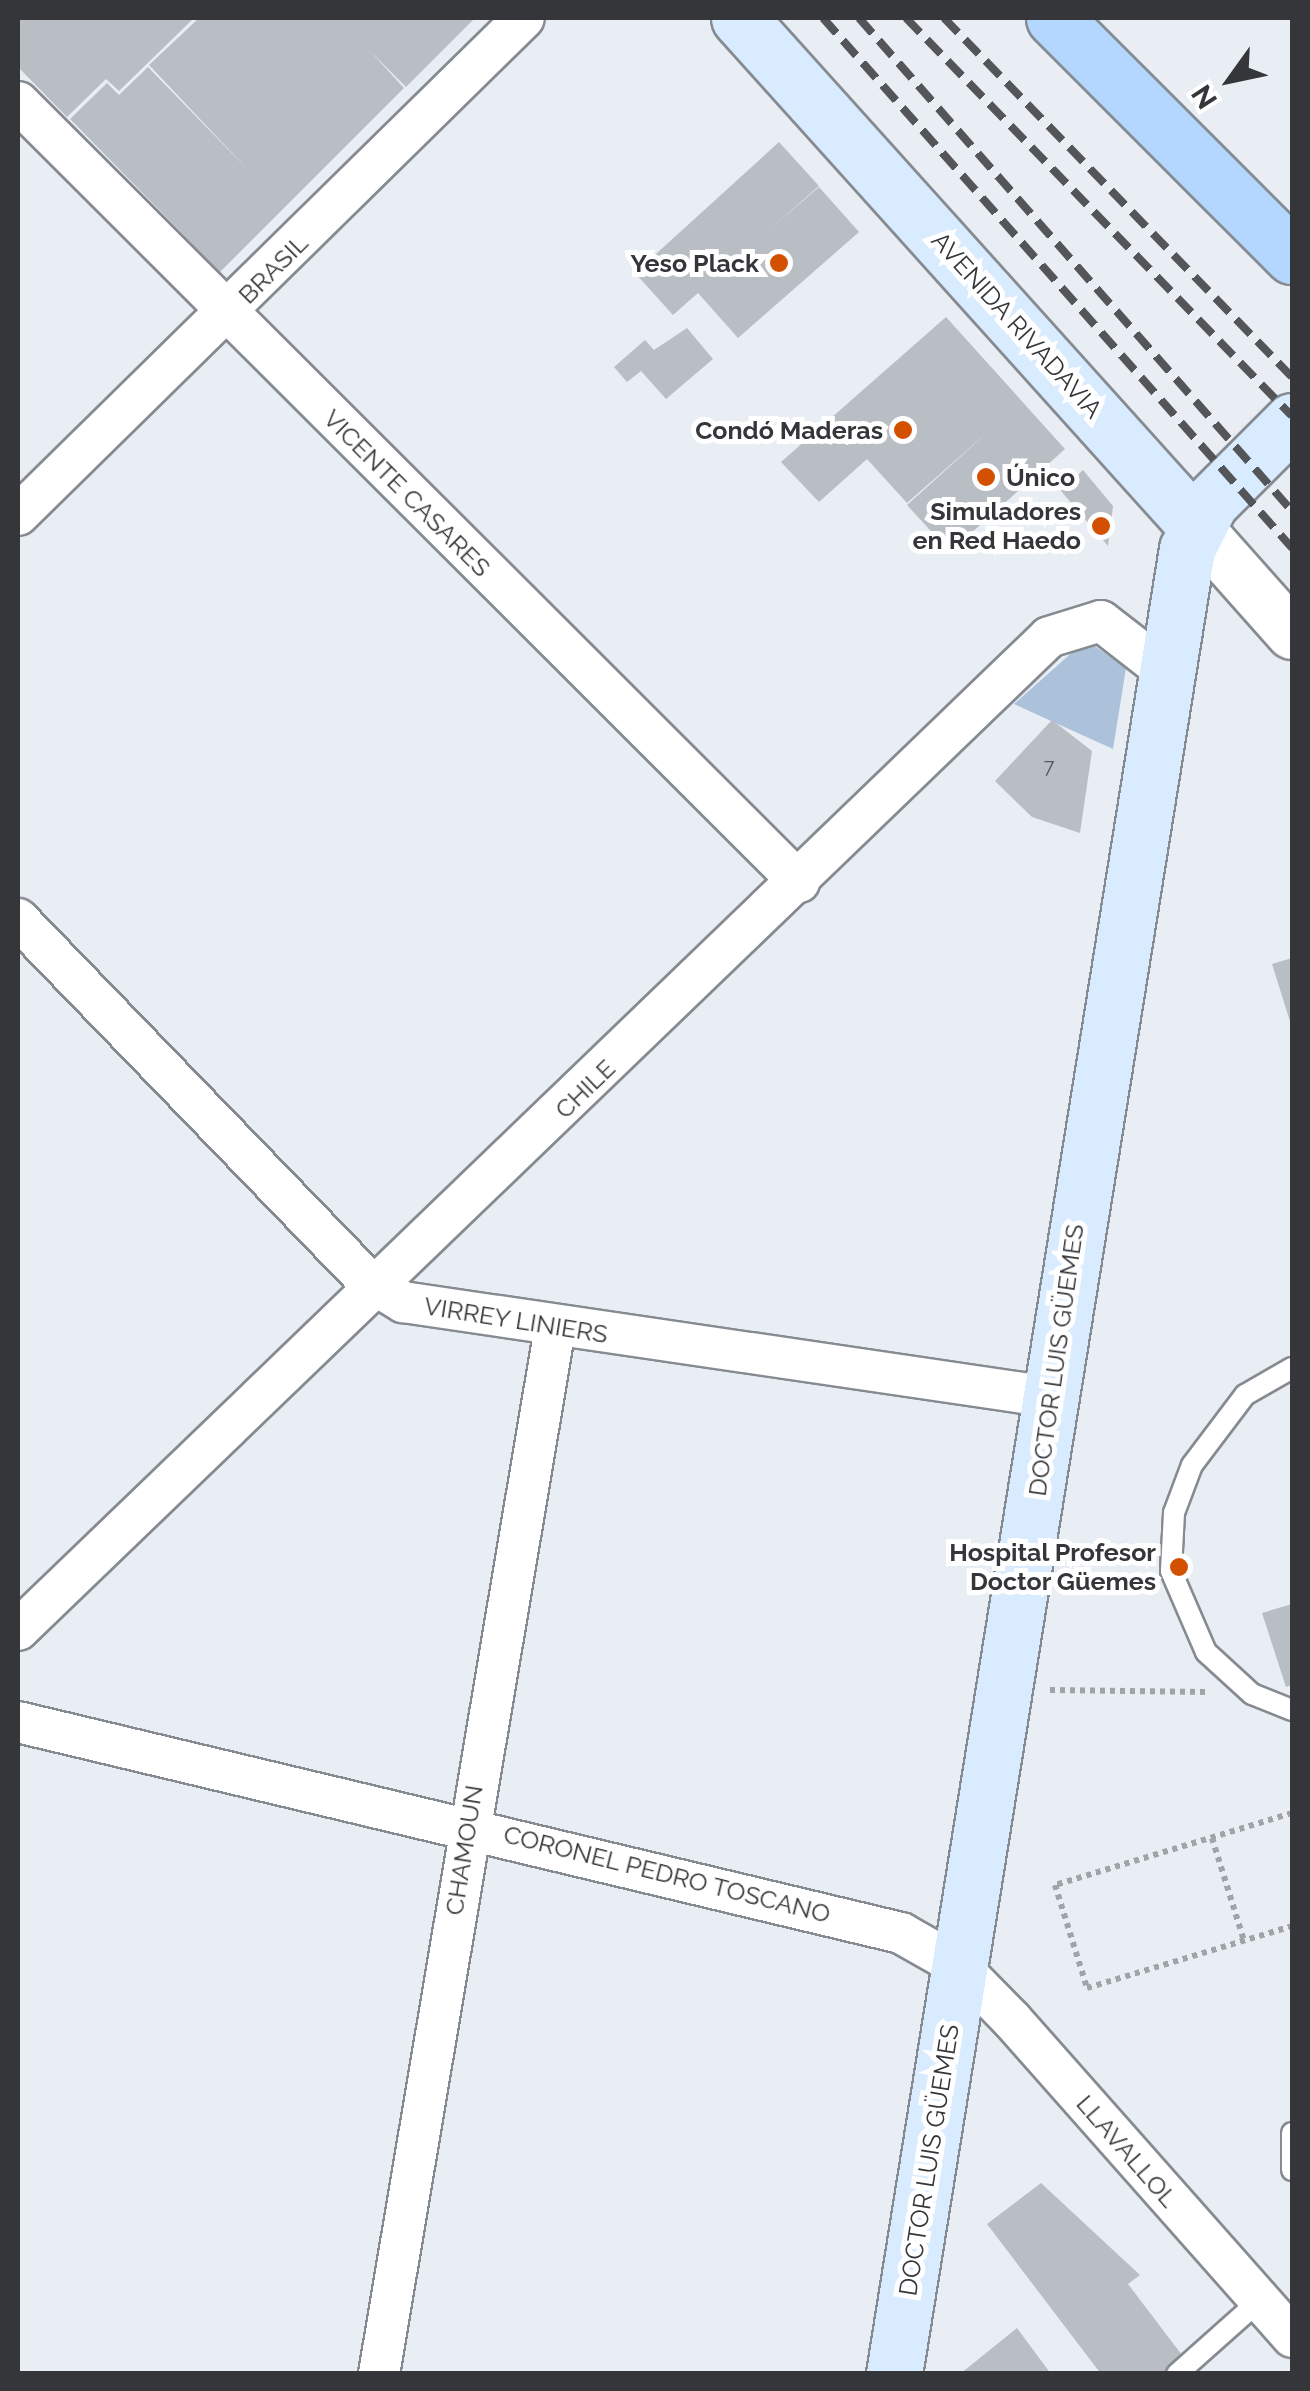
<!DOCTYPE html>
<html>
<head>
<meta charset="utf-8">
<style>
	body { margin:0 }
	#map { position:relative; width:1310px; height:2391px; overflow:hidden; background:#e8eef4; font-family:Raleway,sans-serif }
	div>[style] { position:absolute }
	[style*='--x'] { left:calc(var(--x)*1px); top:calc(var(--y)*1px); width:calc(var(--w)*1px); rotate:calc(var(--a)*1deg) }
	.green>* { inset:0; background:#acc1da }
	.building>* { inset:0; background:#b9bec5 }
	.path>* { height:6px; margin-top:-3px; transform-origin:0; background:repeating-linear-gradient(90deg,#a0a4a9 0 5px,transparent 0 10px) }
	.roads { filter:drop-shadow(2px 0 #868b91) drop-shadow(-2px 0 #868b91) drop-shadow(0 2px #868b91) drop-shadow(0 -2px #868b91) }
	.service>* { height:20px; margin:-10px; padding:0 10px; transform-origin:10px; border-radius:10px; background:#fff }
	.minor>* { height:40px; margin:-20px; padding:0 20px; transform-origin:20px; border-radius:20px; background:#fff }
	.tertiary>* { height:50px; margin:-25px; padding:0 25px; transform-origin:25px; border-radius:25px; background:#fff }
	.secondary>* { height:55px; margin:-27.5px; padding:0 27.5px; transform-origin:27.5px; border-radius:27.5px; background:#d9ebff }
	.primary>* { height:55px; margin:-27.5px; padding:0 27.5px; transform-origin:27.5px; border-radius:27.5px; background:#b3d7fe }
	.rail>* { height:8px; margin-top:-4px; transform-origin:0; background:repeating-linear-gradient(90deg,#535559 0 20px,transparent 0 30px) }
	.dots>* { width:28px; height:28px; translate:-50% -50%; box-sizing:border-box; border:5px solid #fff; border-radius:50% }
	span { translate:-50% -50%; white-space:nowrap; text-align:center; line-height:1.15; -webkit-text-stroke:10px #fff; paint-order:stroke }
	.number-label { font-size:20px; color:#55585c }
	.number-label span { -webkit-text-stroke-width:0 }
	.poi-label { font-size:25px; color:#343639; font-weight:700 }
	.right { translate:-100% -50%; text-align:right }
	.left { translate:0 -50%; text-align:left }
	.street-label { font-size:25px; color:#343639 }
	.frame { position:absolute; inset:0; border:20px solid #343639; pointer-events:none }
	.north { position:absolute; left:1180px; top:30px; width:100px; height:100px; -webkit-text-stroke:8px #fff; paint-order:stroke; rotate:237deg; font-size:28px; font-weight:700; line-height:40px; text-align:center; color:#343639 }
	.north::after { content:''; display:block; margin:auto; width:35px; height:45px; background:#343639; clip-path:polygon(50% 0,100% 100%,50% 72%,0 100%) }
</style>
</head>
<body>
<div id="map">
	<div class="green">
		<i style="clip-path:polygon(1086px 640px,1126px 668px,1113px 749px,1014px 704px)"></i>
	</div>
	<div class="building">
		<i style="clip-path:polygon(18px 18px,194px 18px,119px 91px,106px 79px,67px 117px,18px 67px)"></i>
		<i style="clip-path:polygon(199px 18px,475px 18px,406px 87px,370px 51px,404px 88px,220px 272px,70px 119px,107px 83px,119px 95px,148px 67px,251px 173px,149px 65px)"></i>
		<i style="clip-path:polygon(779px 142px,819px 186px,770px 229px,819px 187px,859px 232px,738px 338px,698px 293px,673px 315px,635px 273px)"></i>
		<i style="clip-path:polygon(946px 317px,1065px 449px,950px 552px,907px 505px,989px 431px,907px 503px,867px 459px,819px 502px,781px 462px)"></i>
		<i style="clip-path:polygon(687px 328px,713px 359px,666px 399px,641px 371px,627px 382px,614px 367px,645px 340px,654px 350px)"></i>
		<i style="clip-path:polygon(1083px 470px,1113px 506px,1108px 546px,1061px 491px)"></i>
		<i style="clip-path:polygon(1052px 720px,1092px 751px,1080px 833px,1032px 817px,995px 781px)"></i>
		<i style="clip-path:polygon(1292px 958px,1292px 1028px,1272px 964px)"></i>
		<i style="clip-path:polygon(1292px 1604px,1292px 1685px,1286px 1687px,1262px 1613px)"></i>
		<i style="clip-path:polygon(1041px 2183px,1140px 2275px,1128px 2284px,1188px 2363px,1174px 2374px,1101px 2374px,987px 2224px)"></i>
		<i style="clip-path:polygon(1017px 2328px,1051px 2374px,960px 2374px)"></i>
	</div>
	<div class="path">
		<i style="--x:1050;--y:1690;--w:157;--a:0.7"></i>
		<i style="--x:1292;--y:1813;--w:248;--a:163.1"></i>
		<i style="--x:1055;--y:1885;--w:108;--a:72.7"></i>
		<i style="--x:1087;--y:1988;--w:214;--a:-16.8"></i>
		<i style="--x:1212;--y:1838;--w:108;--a:72.7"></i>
	</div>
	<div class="roads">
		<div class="service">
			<i style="--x:1292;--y:1368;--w:54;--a:150.1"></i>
			<i style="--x:1245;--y:1395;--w:88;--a:127.1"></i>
			<i style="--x:1192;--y:1465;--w:51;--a:110.6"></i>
			<i style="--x:1174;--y:1513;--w:58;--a:93"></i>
			<i style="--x:1171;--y:1571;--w:88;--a:66.6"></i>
			<i style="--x:1206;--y:1652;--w:62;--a:42.4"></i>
			<i style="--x:1252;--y:1694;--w:43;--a:21.8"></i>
			<i style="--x:1292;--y:2133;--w:37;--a:90"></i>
			<i style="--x:1177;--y:2374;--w:110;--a:-41.7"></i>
		</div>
		<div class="minor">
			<i style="--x:18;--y:102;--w:1104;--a:44.96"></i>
			<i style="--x:18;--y:515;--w:709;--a:-44.49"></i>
			<i style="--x:18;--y:919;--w:504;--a:45.97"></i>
			<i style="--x:368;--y:1281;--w:41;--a:31"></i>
			<i style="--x:403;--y:1302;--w:654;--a:8.35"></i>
			<i style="--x:18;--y:1630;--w:1431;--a:-43.92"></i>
			<i style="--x:1049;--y:637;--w:54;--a:-17.1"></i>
			<i style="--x:1101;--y:621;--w:80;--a:37.9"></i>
			<i style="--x:18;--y:1722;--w:908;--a:13.44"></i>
			<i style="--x:901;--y:1933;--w:67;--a:29.6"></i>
			<i style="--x:959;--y:1966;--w:76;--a:45.5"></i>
			<i style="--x:1012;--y:2020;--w:423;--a:48.5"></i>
			<i style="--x:379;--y:2374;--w:1061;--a:-80.45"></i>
		</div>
		<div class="tertiary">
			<i style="--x:1197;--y:527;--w:143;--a:48.4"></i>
		</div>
		<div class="secondary">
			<i style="--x:739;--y:18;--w:685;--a:48.02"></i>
			<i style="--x:894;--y:2374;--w:1848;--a:-80.88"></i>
			<i style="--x:1187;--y:549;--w:51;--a:-63.4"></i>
			<i style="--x:1210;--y:503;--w:116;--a:-45"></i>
		</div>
		<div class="primary">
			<i style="--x:1054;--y:18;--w:337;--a:45"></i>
		</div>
	</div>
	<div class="rail">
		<i style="--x:823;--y:18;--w:708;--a:48.49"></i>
		<i style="--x:859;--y:18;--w:656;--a:48.71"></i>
		<i style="--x:906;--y:18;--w:554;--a:45.88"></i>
		<i style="--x:944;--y:18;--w:500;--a:45.9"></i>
	</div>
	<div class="dots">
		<i style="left:779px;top:263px;background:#d35000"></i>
		<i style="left:903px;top:430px;background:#d35000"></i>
		<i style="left:986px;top:477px;background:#d35000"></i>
		<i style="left:1101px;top:526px;background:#d35000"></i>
		<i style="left:1179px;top:1567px;background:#d35000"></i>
	</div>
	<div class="number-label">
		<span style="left:1049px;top:766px">7</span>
	</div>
	<div class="poi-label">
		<span class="right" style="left:759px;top:263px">Yeso Plack</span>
		<span class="right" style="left:883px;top:430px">Condó Maderas</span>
		<span class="left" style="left:1006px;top:477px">Único</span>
		<span class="right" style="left:1081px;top:526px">Simuladores<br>en Red Haedo</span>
		<span class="right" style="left:1156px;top:1567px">Hospital Profesor<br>Doctor Güemes</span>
	</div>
	<div class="street-label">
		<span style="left:273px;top:269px;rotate:-45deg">BRASIL</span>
		<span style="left:1017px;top:325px;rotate:48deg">AVENIDA RIVADAVIA</span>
		<span style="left:407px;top:493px;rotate:45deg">VICENTE CASARES</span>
		<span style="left:585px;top:1089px;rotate:-44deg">CHILE</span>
		<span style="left:516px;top:1320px;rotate:9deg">VIRREY LINIERS</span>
		<span style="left:1056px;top:1360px;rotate:-82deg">DOCTOR LUIS GÜEMES</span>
		<span style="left:464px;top:1850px;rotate:-81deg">CHAMOUN</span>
		<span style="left:667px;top:1874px;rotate:14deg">CORONEL PEDRO TOSCANO</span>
		<span style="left:1127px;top:2151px;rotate:49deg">LLAVALLOL</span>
		<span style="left:929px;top:2160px;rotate:-81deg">DOCTOR LUIS GÜEMES</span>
	</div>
	<div class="frame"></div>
	<div class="north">N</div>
</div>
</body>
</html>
